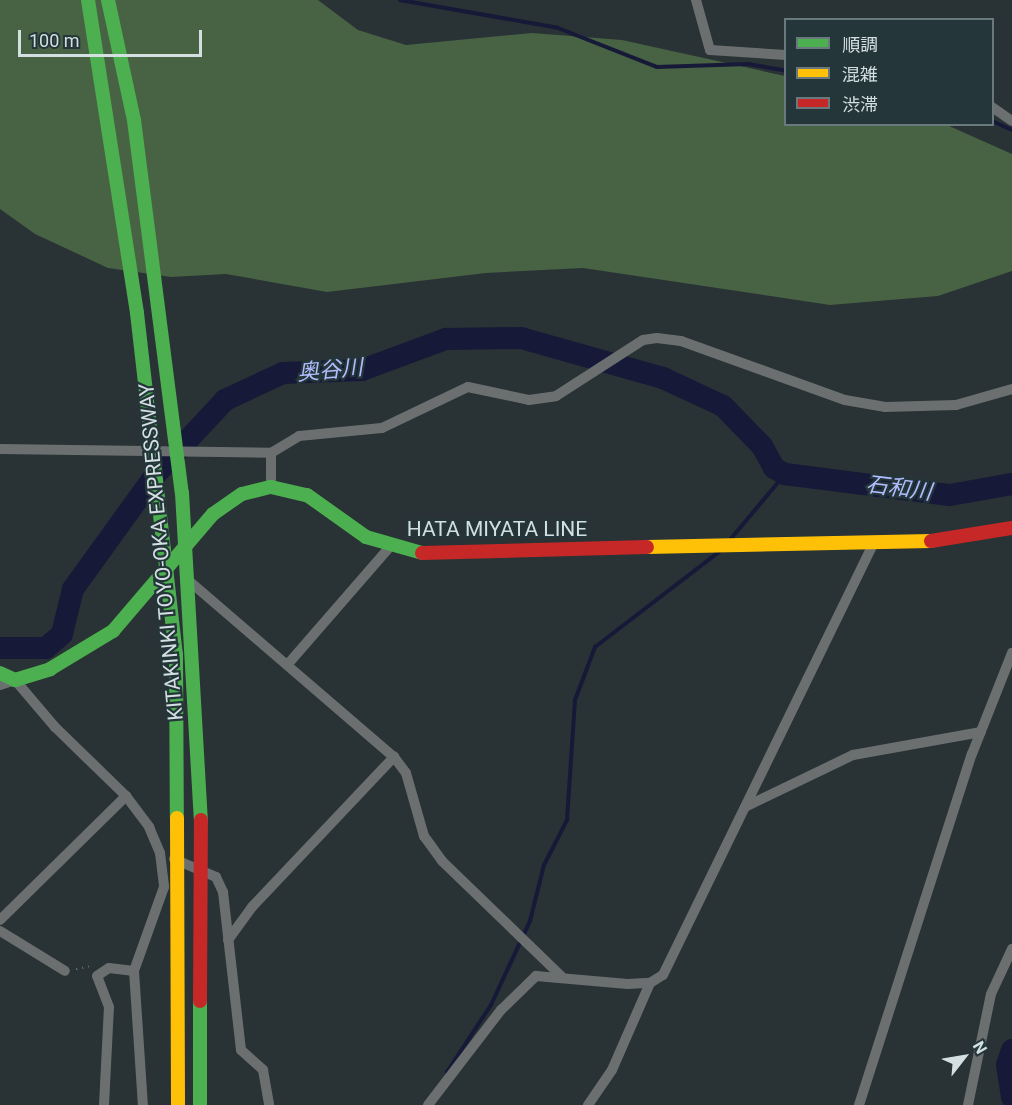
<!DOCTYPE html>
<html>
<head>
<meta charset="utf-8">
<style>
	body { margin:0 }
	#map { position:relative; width:1012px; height:1105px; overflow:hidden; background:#293234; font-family:Roboto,"Noto Sans JP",sans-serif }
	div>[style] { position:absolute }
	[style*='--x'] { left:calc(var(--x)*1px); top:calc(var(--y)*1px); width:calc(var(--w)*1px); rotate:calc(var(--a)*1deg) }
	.forest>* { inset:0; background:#486244 }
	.stream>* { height:4px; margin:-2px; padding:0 2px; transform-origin:2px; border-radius:2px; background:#171938 }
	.river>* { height:22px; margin:-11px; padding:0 11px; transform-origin:11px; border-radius:11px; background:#171938 }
	.path>* { height:2px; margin-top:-1px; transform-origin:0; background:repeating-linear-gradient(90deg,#686c6d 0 1.5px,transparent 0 6px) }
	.street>* { height:10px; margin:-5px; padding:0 5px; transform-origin:5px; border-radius:5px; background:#6c6f70 }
	.fast>* { height:14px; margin:-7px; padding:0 7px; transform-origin:7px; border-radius:7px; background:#4caf50 }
	.slow>* { height:14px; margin:-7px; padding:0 7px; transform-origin:7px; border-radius:7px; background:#ffc107 }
	.jam>* { height:14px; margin:-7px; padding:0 7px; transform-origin:7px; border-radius:7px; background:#c62828 }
	span { translate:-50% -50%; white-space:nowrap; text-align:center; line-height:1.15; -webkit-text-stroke:4.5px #243639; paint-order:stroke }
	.street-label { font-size:21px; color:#d4dfe1 }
	.water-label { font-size:22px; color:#b3bcff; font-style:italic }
	.legend { position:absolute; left:784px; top:18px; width:210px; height:108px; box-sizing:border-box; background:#243639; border:2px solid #6a7a7c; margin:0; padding:8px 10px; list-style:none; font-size:18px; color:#d4dfe1 }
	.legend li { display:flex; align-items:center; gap:12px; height:30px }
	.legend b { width:30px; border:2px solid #6a7a7c }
	.north { position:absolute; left:934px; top:1027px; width:60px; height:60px; -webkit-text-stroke:4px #243639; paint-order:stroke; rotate:59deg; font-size:16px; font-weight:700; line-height:24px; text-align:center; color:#d4dfe1 }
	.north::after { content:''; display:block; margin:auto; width:21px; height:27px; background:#d4dfe1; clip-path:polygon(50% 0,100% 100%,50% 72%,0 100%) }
	.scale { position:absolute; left:18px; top:30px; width:184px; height:27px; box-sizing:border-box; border:3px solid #d4dfe1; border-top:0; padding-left:8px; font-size:18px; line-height:21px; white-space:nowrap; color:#d4dfe1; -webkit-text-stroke:4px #243639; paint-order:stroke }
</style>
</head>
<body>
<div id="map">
	<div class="forest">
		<i style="clip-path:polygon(0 0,318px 0,358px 30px,406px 45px,532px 33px,622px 40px,785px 76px,786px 124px,947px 125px,1012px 154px,1012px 271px,938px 296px,830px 305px,583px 268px,486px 273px,327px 292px,226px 274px,171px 277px,108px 268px,35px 234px,0 209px)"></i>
	</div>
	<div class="stream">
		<i style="--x:400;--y:0;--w:160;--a:10"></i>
		<i style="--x:558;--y:28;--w:106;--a:21.5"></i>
		<i style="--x:657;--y:67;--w:91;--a:-1.9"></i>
		<i style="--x:748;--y:64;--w:39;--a:10"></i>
		<i style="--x:992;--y:121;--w:22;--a:24"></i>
		<i style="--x:729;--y:541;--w:87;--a:-50.1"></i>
		<i style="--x:447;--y:1072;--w:80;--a:-56.7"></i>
		<i style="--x:491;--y:1005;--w:93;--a:-65.1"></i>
		<i style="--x:530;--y:921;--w:58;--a:-76"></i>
		<i style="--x:544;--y:865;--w:51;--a:-62.9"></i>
		<i style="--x:567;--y:820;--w:120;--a:-86.2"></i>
		<i style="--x:575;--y:700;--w:57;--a:-69.3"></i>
		<i style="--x:595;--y:647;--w:158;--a:-37.5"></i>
	</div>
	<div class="river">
		<i style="--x:0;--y:648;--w:46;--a:0"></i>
		<i style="--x:46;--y:648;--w:21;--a:-41"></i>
		<i style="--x:62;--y:634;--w:46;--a:-76.3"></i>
		<i style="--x:73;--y:589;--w:142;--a:-54.2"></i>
		<i style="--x:156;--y:474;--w:101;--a:-47"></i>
		<i style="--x:225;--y:400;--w:64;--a:-25"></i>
		<i style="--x:283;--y:373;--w:79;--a:-2.2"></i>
		<i style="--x:362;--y:370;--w:90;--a:-20.3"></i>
		<i style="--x:446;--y:339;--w:75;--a:-0.8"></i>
		<i style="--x:521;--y:338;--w:148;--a:15.7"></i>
		<i style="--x:663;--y:378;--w:66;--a:25"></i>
		<i style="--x:723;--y:406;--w:56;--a:45.7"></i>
		<i style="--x:762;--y:446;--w:25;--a:61"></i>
		<i style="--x:774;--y:468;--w:13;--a:29"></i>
		<i style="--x:785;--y:474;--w:166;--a:7.3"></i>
		<i style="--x:950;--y:495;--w:63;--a:-10.1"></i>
		<i style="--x:1012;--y:1050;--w:16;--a:108"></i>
		<i style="--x:1007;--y:1065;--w:33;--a:81"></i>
	</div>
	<div class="path">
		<i style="--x:76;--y:969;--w:15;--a:-11"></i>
	</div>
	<div class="street">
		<i style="--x:696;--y:0;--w:52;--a:74.4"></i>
		<i style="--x:710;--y:50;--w:76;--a:3.8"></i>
		<i style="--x:992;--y:107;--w:24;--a:35"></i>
		<i style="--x:0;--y:449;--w:271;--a:0.8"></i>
		<i style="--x:271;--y:487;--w:34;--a:-90"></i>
		<i style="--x:271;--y:453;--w:33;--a:-31"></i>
		<i style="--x:299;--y:436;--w:83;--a:-5.5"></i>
		<i style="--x:382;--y:428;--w:95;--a:-25.5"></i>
		<i style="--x:468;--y:387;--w:62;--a:12"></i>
		<i style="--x:529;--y:400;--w:27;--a:-8"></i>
		<i style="--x:556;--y:396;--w:103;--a:-32.8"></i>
		<i style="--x:643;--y:340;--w:14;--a:-8"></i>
		<i style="--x:657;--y:338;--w:24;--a:7"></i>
		<i style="--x:681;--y:341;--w:174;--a:19.8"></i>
		<i style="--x:845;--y:400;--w:41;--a:9.9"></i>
		<i style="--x:885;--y:407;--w:71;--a:-1.6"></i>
		<i style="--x:956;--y:405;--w:58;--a:-15.9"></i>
		<i style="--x:188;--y:580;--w:272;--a:40.7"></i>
		<i style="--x:394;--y:757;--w:20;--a:53"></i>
		<i style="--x:406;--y:773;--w:66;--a:74.1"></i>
		<i style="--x:424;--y:836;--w:31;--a:54"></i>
		<i style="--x:442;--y:861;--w:167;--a:44"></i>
		<i style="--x:288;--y:664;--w:154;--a:-49"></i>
		<i style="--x:0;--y:685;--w:16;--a:-18"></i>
		<i style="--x:15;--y:680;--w:62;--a:49.6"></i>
		<i style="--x:55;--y:727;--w:99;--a:44.2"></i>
		<i style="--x:126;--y:796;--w:39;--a:53"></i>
		<i style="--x:149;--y:827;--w:28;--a:67"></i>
		<i style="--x:160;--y:853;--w:34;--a:83"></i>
		<i style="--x:164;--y:887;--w:89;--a:109.7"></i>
		<i style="--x:134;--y:971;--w:134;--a:86.2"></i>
		<i style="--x:747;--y:806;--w:118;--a:-25.7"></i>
		<i style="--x:853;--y:755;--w:130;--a:-10.2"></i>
		<i style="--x:174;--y:859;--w:46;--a:23.2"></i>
		<i style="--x:216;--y:877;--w:17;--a:65"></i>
		<i style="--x:223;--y:892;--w:159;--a:83.5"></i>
		<i style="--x:241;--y:1050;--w:30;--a:42"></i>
		<i style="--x:263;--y:1070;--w:36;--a:80"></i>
		<i style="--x:0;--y:920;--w:177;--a:-44.5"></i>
		<i style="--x:0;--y:931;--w:76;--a:31.6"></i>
		<i style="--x:228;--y:940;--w:41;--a:-54"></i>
		<i style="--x:252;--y:907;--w:207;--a:-46.6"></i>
		<i style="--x:104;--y:1105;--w:98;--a:-87.1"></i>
		<i style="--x:109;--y:1007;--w:33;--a:-111"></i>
		<i style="--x:97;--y:976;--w:14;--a:-34"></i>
		<i style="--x:109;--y:968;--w:25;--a:7"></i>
		<i style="--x:428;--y:1105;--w:120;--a:-52.5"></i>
		<i style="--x:501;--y:1010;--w:49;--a:-44.2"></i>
		<i style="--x:536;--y:976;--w:92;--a:5"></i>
		<i style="--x:628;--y:984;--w:22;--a:-3"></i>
		<i style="--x:650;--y:983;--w:15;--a:-32"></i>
		<i style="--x:663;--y:975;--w:481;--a:-64"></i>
		<i style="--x:588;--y:1105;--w:42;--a:-55.6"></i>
		<i style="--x:612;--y:1070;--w:95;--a:-66.4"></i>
		<i style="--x:859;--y:1105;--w:369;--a:-72.2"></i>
		<i style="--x:972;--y:754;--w:109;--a:-68.4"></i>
		<i style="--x:968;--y:1105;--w:113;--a:-78.3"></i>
		<i style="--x:991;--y:994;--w:50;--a:-65"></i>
	</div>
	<div class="fast">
		<i style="--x:88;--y:0;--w:317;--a:81.1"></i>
		<i style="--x:137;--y:313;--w:343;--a:83.5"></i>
		<i style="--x:176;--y:654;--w:164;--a:89.7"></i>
		<i style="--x:108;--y:0;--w:123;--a:77.8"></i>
		<i style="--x:134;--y:120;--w:376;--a:82.7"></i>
		<i style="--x:182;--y:493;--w:328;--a:86.7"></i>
		<i style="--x:0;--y:673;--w:17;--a:25"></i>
		<i style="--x:15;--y:680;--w:37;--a:-17"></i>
		<i style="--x:50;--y:669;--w:74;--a:-31.1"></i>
		<i style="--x:113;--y:631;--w:154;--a:-49.5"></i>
		<i style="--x:213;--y:514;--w:35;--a:-35"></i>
		<i style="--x:242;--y:494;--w:30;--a:-14"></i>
		<i style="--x:271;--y:487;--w:37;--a:13"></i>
		<i style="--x:307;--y:495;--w:72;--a:35.4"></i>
		<i style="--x:366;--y:537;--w:58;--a:15.9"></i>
		<i style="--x:200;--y:1105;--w:104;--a:-90"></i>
	</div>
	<div class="slow">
		<i style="--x:647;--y:547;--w:284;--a:-1.2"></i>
		<i style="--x:177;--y:818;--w:287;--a:89.8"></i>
	</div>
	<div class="jam">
		<i style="--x:931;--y:541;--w:82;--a:-9.1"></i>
		<i style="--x:422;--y:553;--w:225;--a:-1.5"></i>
		<i style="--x:200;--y:1001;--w:181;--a:-89.7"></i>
	</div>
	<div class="street-label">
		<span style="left:497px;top:529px">HATA MIYATA LINE</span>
		<span style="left:161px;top:552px;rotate:-95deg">KITAKINKI TOYO-OKA EXPRESSWAY</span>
	</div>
	<div class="water-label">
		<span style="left:330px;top:370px;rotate:-5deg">奥谷川</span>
		<span style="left:899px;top:488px;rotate:7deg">石和川</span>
	</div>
	<ul class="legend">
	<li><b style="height:8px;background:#4caf50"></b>順調</li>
	<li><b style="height:8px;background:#ffc107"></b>混雑</li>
	<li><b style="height:8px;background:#c62828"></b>渋滞</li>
	</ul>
	<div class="north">N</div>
	<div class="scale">100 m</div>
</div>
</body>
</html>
